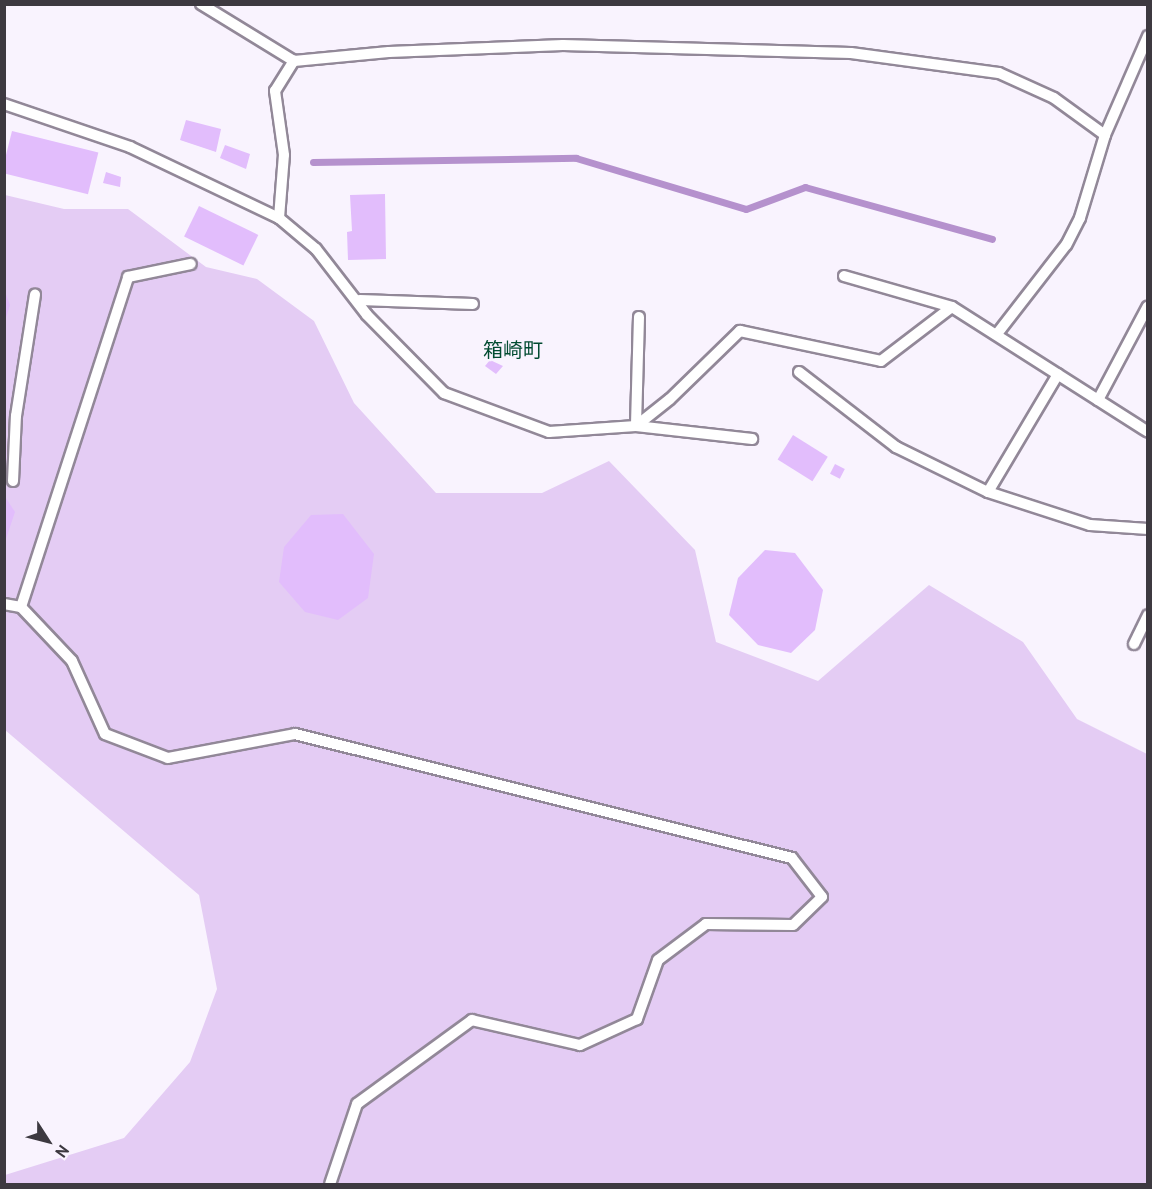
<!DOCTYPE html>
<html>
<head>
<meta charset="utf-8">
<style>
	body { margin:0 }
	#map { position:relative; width:1152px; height:1189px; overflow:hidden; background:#f9f3fe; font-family:"PT Sans","Noto Sans JP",sans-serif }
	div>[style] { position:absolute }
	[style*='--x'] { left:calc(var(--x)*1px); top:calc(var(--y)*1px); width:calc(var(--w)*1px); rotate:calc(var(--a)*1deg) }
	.green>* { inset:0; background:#e4ccf4 }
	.stream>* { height:7px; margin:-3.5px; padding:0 3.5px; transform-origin:3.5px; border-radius:3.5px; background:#b591cd }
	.building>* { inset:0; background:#e2bdfc; transform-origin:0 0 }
	.roads { filter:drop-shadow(2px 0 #928898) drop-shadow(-2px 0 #928898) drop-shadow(0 2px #928898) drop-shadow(0 -2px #928898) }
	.lane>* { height:10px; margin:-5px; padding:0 5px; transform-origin:5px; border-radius:5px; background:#fff }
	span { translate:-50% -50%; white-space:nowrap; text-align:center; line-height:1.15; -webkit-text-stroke:4.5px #f9f3fe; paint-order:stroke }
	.neighbourhood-label { font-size:20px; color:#024b31 }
	.frame { position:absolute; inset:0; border:6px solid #3d3940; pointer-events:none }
	.north { position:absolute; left:18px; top:1111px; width:60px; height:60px; -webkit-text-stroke:4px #f9f3fe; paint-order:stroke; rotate:126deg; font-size:16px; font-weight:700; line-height:24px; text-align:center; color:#3d3940 }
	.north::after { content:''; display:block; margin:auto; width:21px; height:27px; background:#3d3940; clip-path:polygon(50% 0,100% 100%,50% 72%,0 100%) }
</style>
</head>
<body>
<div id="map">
	<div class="green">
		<i style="clip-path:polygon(5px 195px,64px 209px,128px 209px,206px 267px,257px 279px,314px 321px,354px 403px,436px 493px,542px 493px,609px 461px,695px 550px,716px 642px,818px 681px,929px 585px,1023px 642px,1077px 719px,1147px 754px,1147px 1184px,5px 1184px,5px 1175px,124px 1138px,190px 1062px,217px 989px,199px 895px,5px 730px)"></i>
	</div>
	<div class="stream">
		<i style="--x:313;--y:162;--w:263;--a:-0.9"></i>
		<i style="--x:576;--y:158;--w:177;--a:16.7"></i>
		<i style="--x:746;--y:209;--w:63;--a:-20.4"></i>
		<i style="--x:805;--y:187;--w:194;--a:15.5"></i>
	</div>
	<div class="building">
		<i style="clip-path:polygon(186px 120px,221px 129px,216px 152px,180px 140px)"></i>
		<i style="left:12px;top:131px;width:89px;height:43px;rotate:14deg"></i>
		<i style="clip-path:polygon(225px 145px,250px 154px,246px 169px,220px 158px)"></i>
		<i style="clip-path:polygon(106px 172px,121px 177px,120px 187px,103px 183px)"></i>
		<i style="clip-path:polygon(385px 194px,386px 259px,348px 260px,347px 232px,352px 231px,350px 195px)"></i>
		<i style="left:199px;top:206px;width:66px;height:34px;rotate:26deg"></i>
		<i style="clip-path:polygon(4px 289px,10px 305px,5px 321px,4px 321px)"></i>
		<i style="clip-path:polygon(490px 360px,503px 366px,496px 374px,485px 366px)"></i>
		<i style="left:793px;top:435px;width:41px;height:29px;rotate:32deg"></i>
		<i style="left:835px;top:464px;width:11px;height:11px;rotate:27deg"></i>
		<i style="clip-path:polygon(4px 495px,15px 512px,5px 542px,4px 542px)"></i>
		<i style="clip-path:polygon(343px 514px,374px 554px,368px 598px,338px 620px,305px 612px,279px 582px,284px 547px,311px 515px)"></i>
		<i style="clip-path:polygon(765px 550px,795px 553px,823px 590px,815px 630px,791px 653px,758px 645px,729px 615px,738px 578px)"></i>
	</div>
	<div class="roads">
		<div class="lane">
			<i style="--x:201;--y:4;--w:109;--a:31.5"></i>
			<i style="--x:294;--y:61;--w:95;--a:-5.4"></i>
			<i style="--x:389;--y:52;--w:174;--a:-2.3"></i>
			<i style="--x:563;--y:45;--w:288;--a:1.6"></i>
			<i style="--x:851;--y:53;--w:149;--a:7.7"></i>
			<i style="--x:999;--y:73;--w:60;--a:24.4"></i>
			<i style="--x:1054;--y:98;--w:63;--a:36"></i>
			<i style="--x:1105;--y:135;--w:87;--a:106.8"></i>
			<i style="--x:1080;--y:218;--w:30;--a:117"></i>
			<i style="--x:1066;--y:245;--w:113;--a:127.8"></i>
			<i style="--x:4;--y:104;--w:133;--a:18.8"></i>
			<i style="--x:130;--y:147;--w:165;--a:25.5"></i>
			<i style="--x:279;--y:218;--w:48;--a:40"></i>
			<i style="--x:316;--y:249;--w:83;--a:52.3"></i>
			<i style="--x:367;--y:315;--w:110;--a:45.4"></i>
			<i style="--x:444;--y:393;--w:112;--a:20.4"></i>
			<i style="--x:549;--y:432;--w:87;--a:-3.9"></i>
			<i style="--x:636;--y:426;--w:43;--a:-38.5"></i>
			<i style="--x:670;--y:399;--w:98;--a:-44.2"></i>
			<i style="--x:740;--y:331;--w:144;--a:12"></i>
			<i style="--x:881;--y:361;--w:89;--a:-37.3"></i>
			<i style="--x:952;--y:307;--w:232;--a:32.5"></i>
			<i style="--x:1105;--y:135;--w:108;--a:-66.5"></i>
			<i style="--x:279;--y:218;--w:63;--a:-85.5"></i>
			<i style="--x:284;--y:155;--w:65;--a:-98"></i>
			<i style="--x:275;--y:91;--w:36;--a:-58"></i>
			<i style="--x:844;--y:276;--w:112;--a:16"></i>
			<i style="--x:360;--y:300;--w:113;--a:2"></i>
			<i style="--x:639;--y:317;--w:109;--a:91.6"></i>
			<i style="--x:636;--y:426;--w:117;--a:6.4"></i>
			<i style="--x:799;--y:372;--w:123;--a:37.7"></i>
			<i style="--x:896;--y:447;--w:102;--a:26.1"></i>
			<i style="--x:988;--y:492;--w:107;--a:17.9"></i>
			<i style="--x:1090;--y:525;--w:58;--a:3.9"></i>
			<i style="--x:1098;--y:400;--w:106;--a:-62"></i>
			<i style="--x:13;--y:481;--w:65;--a:-87.4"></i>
			<i style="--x:16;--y:416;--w:123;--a:-81.1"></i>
			<i style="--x:988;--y:492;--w:137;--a:-59.3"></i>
			<i style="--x:4;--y:604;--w:17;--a:10"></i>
			<i style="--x:21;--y:607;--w:74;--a:46.6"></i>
			<i style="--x:72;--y:661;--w:80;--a:65.7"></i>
			<i style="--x:105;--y:734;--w:67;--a:20.9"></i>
			<i style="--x:168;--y:758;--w:129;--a:-10.7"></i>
			<i style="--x:295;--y:734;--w:512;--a:14.01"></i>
			<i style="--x:792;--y:858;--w:49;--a:52.4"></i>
			<i style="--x:822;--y:897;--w:40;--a:136"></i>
			<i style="--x:793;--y:925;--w:87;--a:-179.3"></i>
			<i style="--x:706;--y:924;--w:60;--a:143.1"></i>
			<i style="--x:658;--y:960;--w:63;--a:109.6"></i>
			<i style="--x:637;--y:1019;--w:63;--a:155.5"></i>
			<i style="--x:580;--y:1045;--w:111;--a:-167"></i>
			<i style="--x:472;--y:1020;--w:142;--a:143.9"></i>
			<i style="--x:357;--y:1104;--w:84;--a:108.6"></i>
			<i style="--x:21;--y:607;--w:347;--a:-72"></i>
			<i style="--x:128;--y:277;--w:64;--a:-11.7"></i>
			<i style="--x:1134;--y:644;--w:32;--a:-64"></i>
		</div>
	</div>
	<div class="neighbourhood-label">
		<span style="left:513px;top:350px">箱崎町</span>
	</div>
	<div class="frame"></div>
	<div class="north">N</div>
</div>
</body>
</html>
